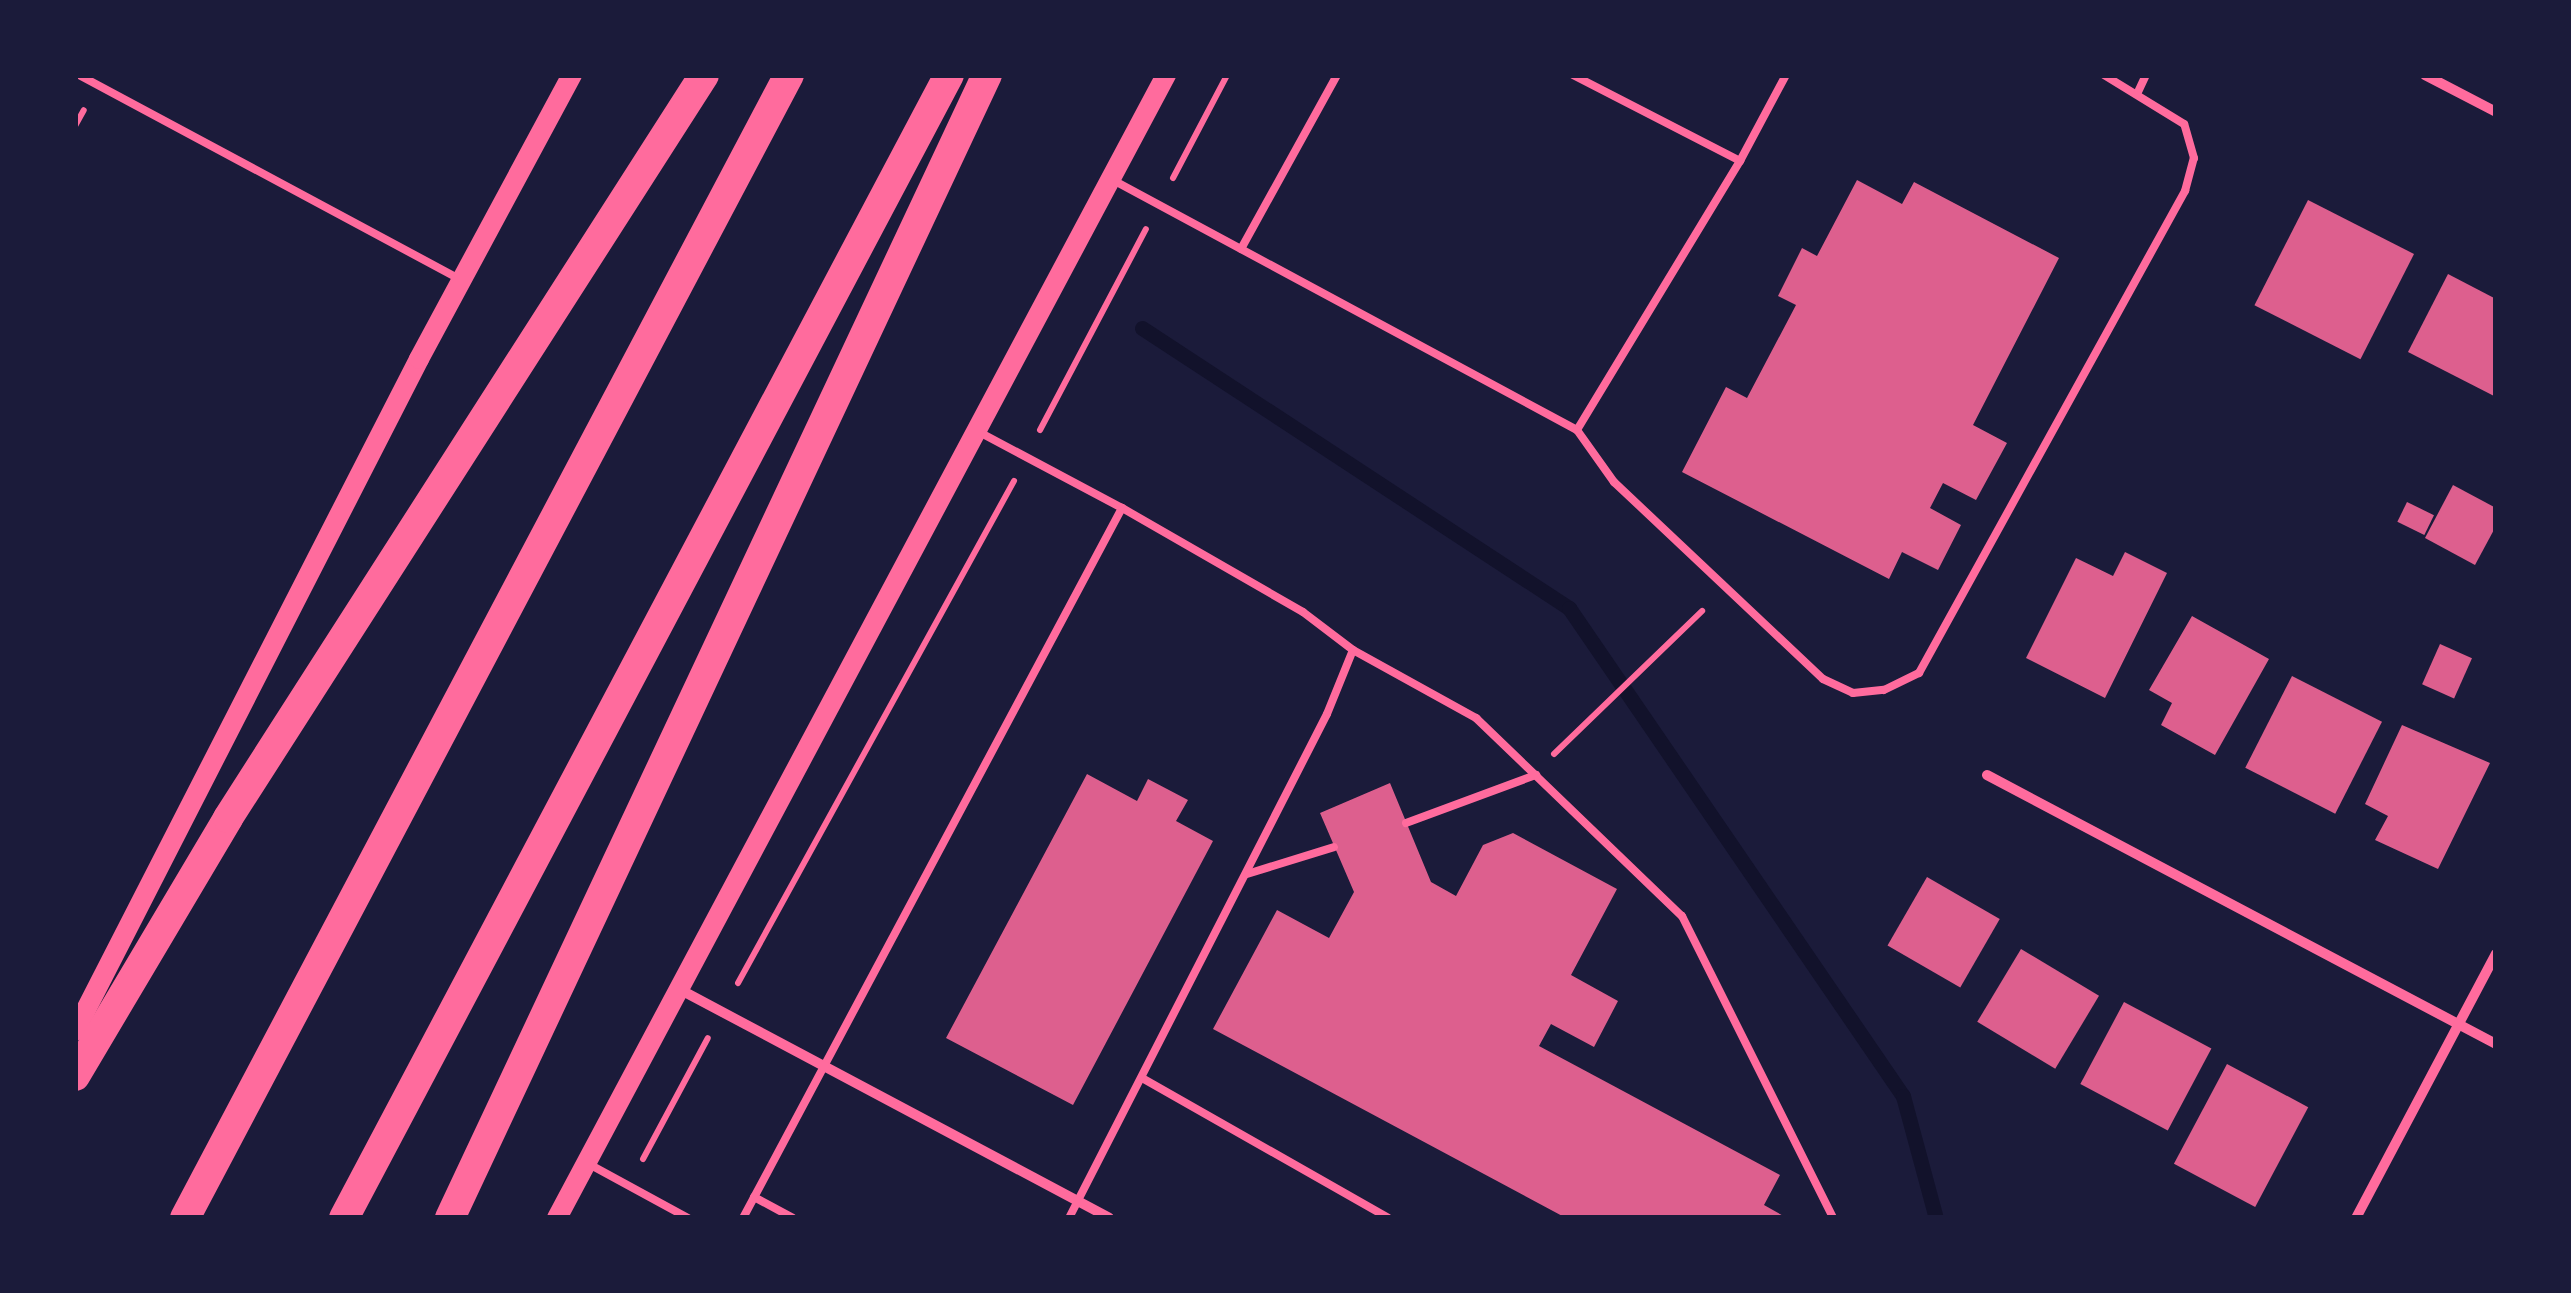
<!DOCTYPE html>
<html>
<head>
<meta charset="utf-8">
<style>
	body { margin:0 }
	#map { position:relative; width:2571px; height:1293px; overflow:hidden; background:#1b1b3a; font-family:Raleway,sans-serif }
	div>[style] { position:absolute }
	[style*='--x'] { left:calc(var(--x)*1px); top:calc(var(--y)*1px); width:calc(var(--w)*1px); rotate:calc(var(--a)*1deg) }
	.stream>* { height:15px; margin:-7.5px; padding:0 7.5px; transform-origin:7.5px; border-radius:7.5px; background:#12122b }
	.building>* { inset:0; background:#dd5f8e; transform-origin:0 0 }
	.path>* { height:6px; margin:-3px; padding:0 3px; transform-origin:3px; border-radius:3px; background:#ff6b9d }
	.service>* { height:8px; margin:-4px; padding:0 4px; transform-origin:4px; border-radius:4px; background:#ff6b9d }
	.minor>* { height:10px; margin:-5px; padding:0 5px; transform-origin:5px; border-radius:5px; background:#ff6b9d }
	.secondary>* { height:20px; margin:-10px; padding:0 10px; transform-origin:10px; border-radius:10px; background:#ff6b9d }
	.motorway>* { height:30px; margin:-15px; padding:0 15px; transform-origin:15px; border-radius:15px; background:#ff6b9d }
	span { translate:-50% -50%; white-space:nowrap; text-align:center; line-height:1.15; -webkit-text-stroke:10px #1b1b3a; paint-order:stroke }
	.frame { position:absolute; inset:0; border:78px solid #1b1b3a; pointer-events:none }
</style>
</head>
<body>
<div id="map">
	<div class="stream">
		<i style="--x:1142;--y:328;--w:511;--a:33.25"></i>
		<i style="--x:1569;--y:608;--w:591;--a:55.61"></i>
		<i style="--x:1903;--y:1096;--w:126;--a:74.9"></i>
	</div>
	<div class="building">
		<i style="clip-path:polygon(1857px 180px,1902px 204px,1914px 182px,2059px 258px,1973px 425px,2007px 443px,1976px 500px,1943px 483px,1930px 508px,1961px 525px,1938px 570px,1902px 552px,1889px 579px,1682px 472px,1726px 387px,1747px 398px,1796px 305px,1778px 296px,1802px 248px,1817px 256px)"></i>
		<i style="left:2308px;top:200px;width:119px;height:118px;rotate:27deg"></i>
		<i style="clip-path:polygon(2448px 274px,2496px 299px,2496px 397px,2408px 352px)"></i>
		<i style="clip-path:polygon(2453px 485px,2496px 508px,2496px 526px,2475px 565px,2425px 538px)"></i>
		<i style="left:2407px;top:502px;width:30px;height:22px;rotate:26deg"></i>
		<i style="clip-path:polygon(2125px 552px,2167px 573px,2105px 698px,2026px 658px,2076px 558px,2113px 576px)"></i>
		<i style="clip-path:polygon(2192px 616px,2269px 659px,2215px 755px,2161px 725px,2172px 703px,2149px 690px)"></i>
		<i style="left:2440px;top:644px;width:35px;height:44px;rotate:24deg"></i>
		<i style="left:2292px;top:676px;width:101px;height:103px;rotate:27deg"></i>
		<i style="clip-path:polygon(2402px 725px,2490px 763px,2438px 869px,2375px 840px,2388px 816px,2365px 804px)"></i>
		<i style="clip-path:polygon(1087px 774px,1137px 801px,1148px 779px,1188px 800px,1176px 821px,1213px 841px,1073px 1105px,946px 1038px)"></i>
		<i style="clip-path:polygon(1390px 783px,1431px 882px,1456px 896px,1483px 845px,1513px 833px,1617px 889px,1571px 975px,1618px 1001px,1594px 1047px,1551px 1024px,1539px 1046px,1780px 1175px,1764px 1205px,1787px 1218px,1566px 1218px,1213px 1029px,1277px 910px,1329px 938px,1354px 892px,1320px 813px)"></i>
		<i style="left:1927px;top:877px;width:84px;height:79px;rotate:30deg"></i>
		<i style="left:2021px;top:949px;width:91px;height:85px;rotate:31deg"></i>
		<i style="left:2124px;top:1002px;width:99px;height:93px;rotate:28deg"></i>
		<i style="left:2227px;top:1064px;width:92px;height:113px;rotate:28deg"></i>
	</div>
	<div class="path">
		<i style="--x:75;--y:126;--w:18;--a:-61"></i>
		<i style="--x:1173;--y:178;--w:116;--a:-62.3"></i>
		<i style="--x:1040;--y:430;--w:227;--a:-62.2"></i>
		<i style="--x:1554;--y:754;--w:206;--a:-44"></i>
		<i style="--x:738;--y:983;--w:573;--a:-61.2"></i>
		<i style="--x:643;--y:1159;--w:137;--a:-61.8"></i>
	</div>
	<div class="service">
		<i style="--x:79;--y:75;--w:430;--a:28.2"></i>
		<i style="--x:1573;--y:75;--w:188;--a:27.2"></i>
		<i style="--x:1740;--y:161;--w:98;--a:-61.9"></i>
		<i style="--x:2138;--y:92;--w:19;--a:-65"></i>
		<i style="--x:1111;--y:179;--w:529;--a:28.31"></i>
		<i style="--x:1577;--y:430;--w:64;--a:54.6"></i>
		<i style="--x:1614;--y:482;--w:287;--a:43.3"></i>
		<i style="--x:1823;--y:679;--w:33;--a:25"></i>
		<i style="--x:1853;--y:693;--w:31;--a:-6"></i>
		<i style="--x:1884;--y:690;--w:39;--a:-26"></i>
		<i style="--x:1919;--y:673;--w:551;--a:-61.11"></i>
		<i style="--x:2185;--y:191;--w:34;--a:-75"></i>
		<i style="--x:2194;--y:158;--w:35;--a:-106"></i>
		<i style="--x:2184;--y:124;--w:94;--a:-148.5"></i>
		<i style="--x:1241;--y:249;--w:199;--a:-61.1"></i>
		<i style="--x:1577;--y:430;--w:315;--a:-58.8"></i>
		<i style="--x:1353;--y:650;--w:141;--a:28.9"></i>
		<i style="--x:1476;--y:718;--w:286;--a:43.9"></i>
		<i style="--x:1682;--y:916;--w:338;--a:63.4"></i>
		<i style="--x:1406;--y:823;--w:139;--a:-20.3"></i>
		<i style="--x:1247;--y:874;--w:91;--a:-17.2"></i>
		<i style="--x:1142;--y:1078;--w:283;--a:29.6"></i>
		<i style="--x:587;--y:1163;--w:115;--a:28.6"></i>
		<i style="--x:754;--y:1197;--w:44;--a:28.3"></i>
		<i style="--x:743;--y:1218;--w:805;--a:-61.91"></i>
		<i style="--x:1122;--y:508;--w:164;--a:-152"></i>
		<i style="--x:1069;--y:1218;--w:566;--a:-62.89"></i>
		<i style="--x:1327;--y:714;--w:69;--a:-67.9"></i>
		<i style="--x:1353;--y:650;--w:63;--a:-142.8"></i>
		<i style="--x:1303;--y:612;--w:209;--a:-150.1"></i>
	</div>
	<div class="minor">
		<i style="--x:2425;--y:75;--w:80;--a:27.5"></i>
		<i style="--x:1987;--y:775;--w:576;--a:27.86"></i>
		<i style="--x:679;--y:989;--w:487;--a:28"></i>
		<i style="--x:2356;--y:1218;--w:299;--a:-62.1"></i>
	</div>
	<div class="secondary">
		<i style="--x:75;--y:1031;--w:755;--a:-62.89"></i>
		<i style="--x:419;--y:359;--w:323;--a:-61.7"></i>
		<i style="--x:557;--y:1218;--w:1295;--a:-61.95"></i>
	</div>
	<div class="motorway">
		<i style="--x:75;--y:1076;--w:300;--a:-59.3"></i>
		<i style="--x:228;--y:818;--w:882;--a:-57.35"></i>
		<i style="--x:185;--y:1218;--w:1293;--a:-62.15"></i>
		<i style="--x:344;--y:1218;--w:1293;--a:-62.11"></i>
		<i style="--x:450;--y:1218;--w:1263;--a:-64.84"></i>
	</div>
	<div class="frame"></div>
</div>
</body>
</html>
